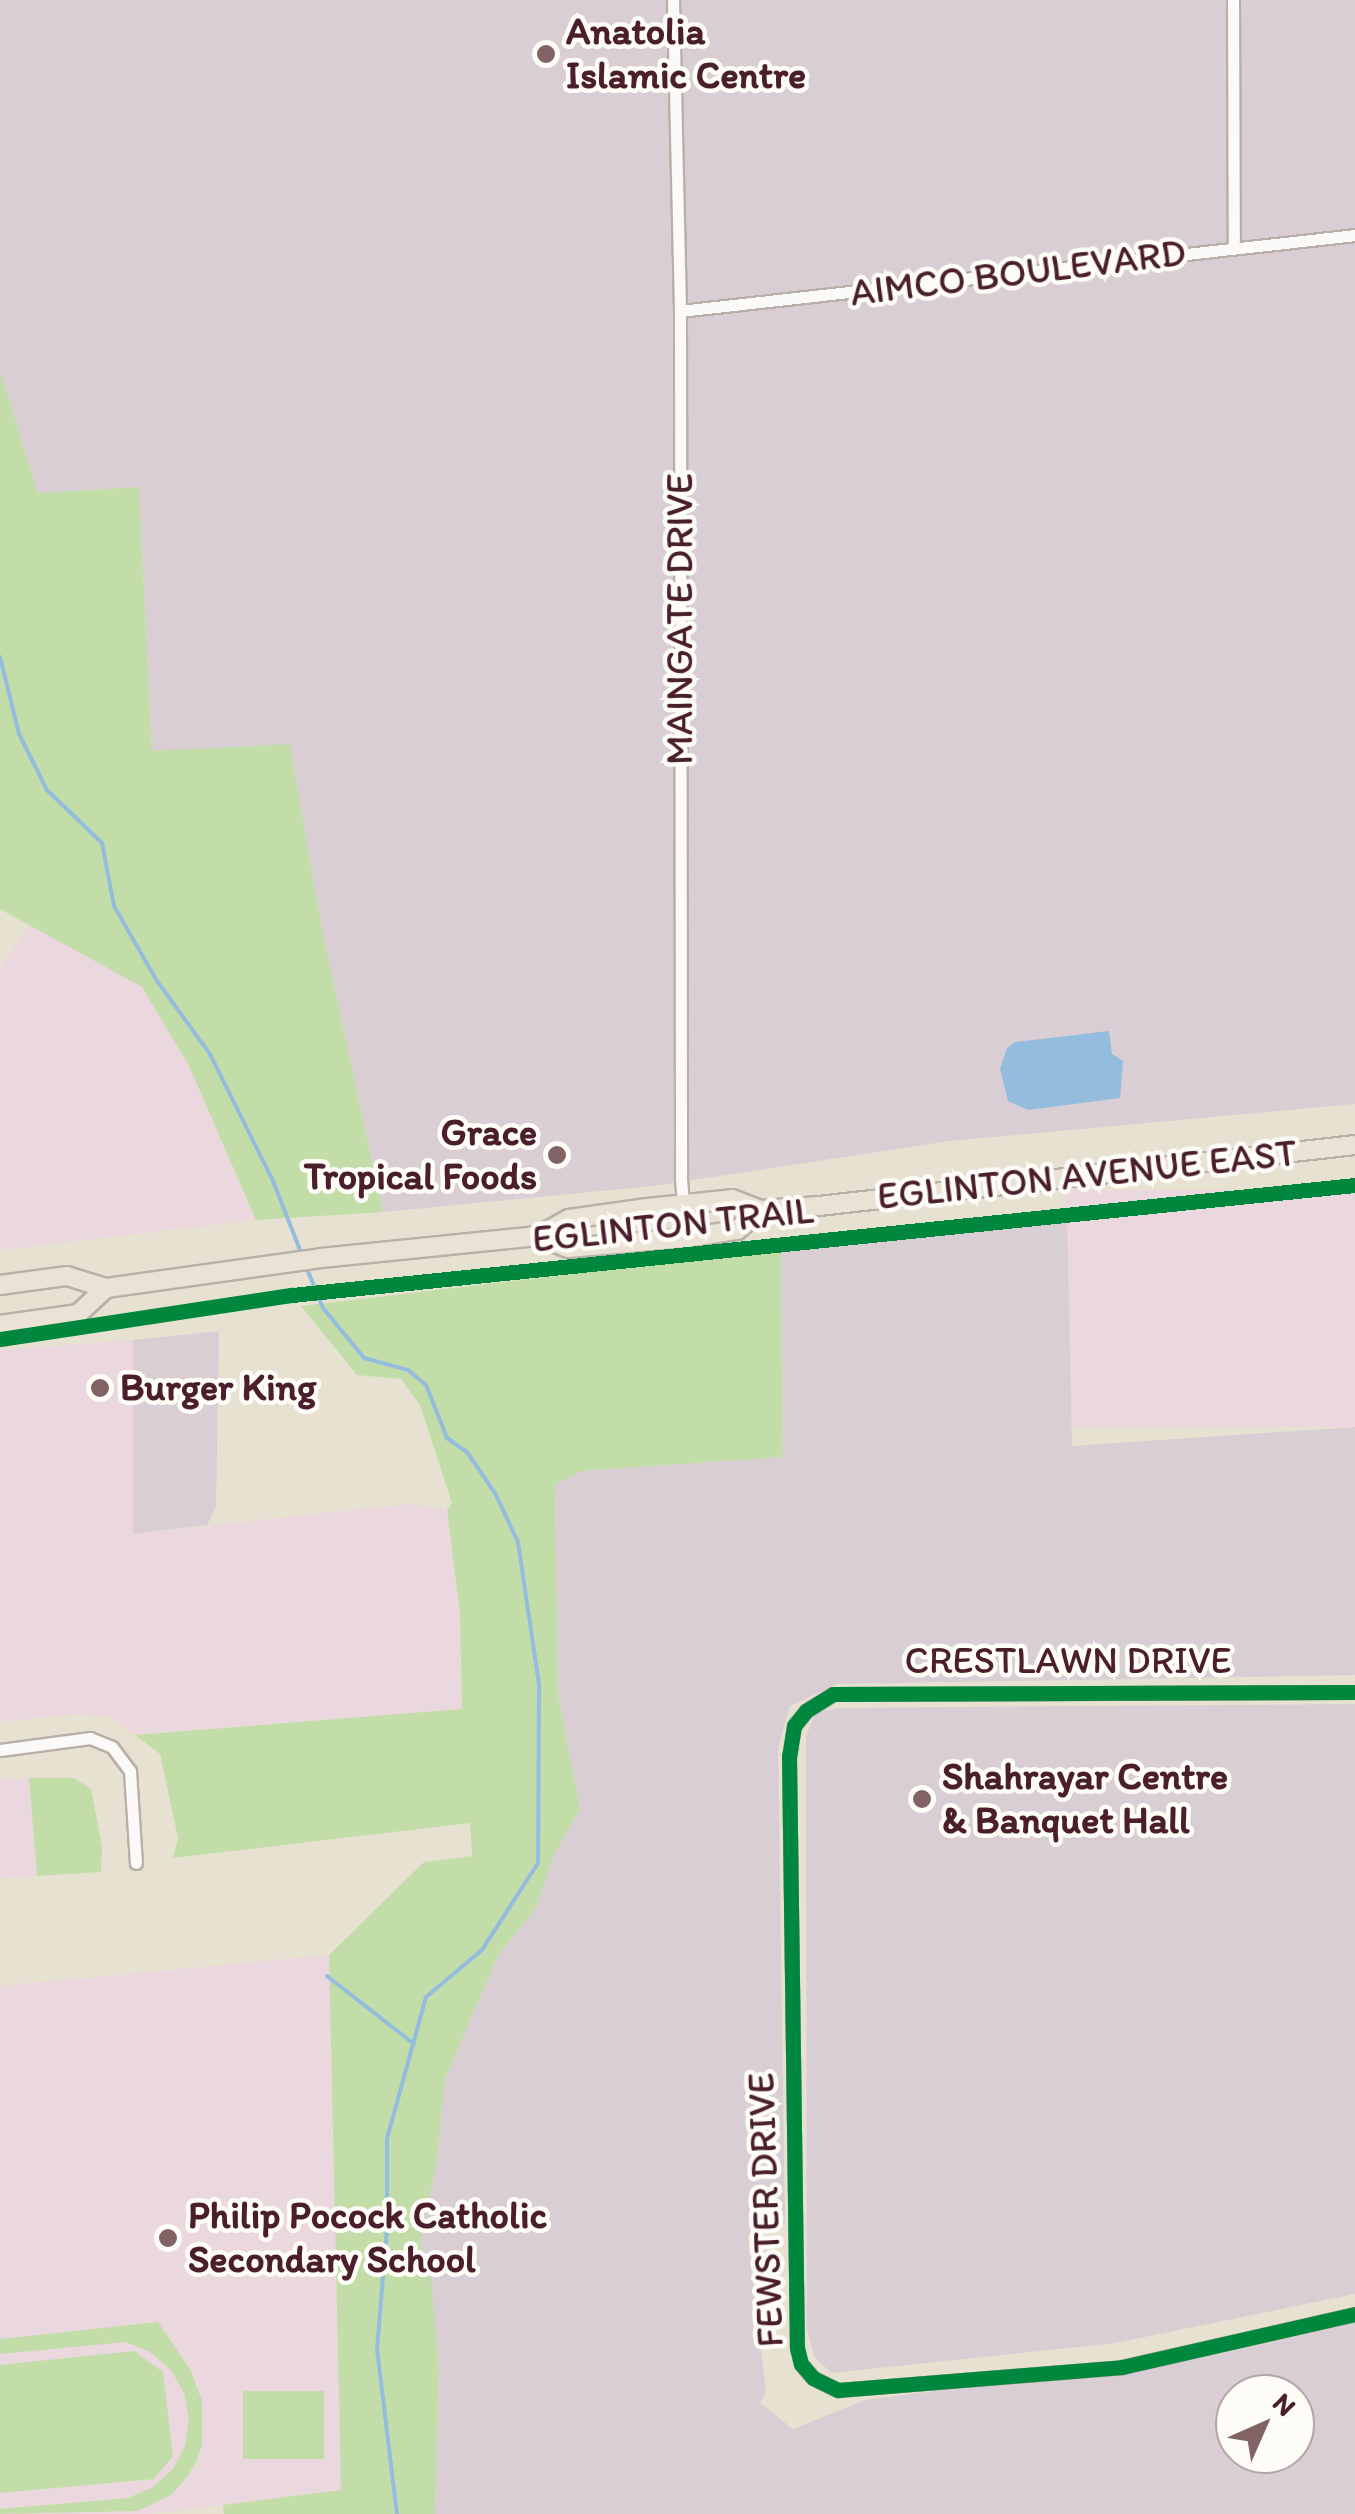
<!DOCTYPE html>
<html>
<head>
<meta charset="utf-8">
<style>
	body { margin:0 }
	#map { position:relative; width:1355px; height:2514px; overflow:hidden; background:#e7e1d2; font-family:Itim,sans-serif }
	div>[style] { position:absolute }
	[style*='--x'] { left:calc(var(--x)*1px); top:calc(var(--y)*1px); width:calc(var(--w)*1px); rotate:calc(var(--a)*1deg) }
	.built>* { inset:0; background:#ead8de; transform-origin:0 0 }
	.industrial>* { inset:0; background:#d8ced3 }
	.green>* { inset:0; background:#c3dda9; transform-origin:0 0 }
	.water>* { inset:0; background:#94bddd }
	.stream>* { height:4px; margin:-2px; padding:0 2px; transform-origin:2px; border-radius:2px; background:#94bddd }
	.roads { filter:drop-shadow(2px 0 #b8b0a8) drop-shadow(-2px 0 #b8b0a8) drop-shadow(0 2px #b8b0a8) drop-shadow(0 -2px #b8b0a8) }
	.street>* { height:11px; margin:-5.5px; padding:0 5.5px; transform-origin:5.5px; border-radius:5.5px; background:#fbfaf8 }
	.primary>* { height:18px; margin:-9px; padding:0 9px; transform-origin:9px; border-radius:9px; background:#e9e2d5 }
	.cycleway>* { height:15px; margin:-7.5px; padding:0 7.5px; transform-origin:7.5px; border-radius:7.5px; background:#00873e }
	.dots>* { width:28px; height:28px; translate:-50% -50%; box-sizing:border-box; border:5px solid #fdfcf7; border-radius:50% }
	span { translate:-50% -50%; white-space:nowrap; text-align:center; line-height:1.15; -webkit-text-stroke:9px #fdfcf7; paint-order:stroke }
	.poi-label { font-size:38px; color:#4a1f2b; font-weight:700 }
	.left { translate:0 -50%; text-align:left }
	.right { translate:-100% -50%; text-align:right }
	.street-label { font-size:38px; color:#4a1f2b }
	.north { position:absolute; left:1215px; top:2374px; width:100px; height:100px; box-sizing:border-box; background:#fdfcf7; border:2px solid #b5a4a5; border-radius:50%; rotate:45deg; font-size:28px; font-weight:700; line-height:40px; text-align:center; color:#4a1f2b }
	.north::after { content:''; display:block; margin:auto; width:35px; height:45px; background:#816365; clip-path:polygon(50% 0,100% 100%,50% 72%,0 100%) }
</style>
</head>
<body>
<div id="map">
	<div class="built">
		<i style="clip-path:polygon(30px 925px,142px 986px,189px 1066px,256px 1220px,0 1250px,0 967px)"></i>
		<i style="left:1355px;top:1190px;width:237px;height:289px;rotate:90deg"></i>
		<i style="clip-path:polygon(133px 1340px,133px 1534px,408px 1504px,447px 1510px,460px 1614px,462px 1709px,135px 1735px,110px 1716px,75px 1714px,0 1722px,0 1350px)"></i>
		<i style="clip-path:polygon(29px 1778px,37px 1876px,0 1879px,0 1779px)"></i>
		<i style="clip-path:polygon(329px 1955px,341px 2490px,149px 2514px,0 2514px,0 1986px)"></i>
	</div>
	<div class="industrial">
		<i style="clip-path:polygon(0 0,1355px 0,1355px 1104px,949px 1141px,653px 1186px,383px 1212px,322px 930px,290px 745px,152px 751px,139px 487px,38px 493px,0 371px)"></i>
		<i style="clip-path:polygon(evenodd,1067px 1218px,1072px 1446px,1355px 1427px,1355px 1675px,837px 1684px,790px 1706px,778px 1748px,785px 2224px,748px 2235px,766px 2393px,760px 2403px,793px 2429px,865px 2400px,1221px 2354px,1355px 2323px,1355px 2514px,435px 2514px,439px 2369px,420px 2241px,437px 2161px,445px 2079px,498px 1955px,535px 1909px,554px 1855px,580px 1809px,558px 1694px,555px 1484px,581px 1471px,783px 1457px,781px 1249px,1067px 1218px,1235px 2394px,1295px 2394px,1295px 2454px,1235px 2454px,1235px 2394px)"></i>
		<i style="clip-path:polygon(219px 1331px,216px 1506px,207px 1525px,133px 1534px,133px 1340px)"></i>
		<i style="clip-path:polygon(1355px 1704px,1355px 2294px,1115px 2343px,832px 2373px,815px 2358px,807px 2330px,806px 1736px,816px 1713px,838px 1708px)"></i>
	</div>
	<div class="green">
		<i style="clip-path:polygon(0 371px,38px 493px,139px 487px,152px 751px,290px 744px,322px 930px,383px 1212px,256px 1220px,189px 1066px,142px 987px,0 909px)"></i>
		<i style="clip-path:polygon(781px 1249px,783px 1457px,581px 1471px,555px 1485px,558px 1694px,580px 1809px,554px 1855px,535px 1909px,498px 1955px,445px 2079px,437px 2161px,420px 2241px,430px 2271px,439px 2369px,435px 2514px,224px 2514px,223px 2505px,341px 2490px,329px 1955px,424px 1862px,472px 1856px,470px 1823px,173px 1858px,178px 1838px,160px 1754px,135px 1735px,462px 1709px,460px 1614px,447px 1510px,452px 1503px,420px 1405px,401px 1379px,357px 1375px,301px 1306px)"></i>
		<i style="clip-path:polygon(29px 1778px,74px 1778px,91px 1789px,102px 1847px,101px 1872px,37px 1876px)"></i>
		<i style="clip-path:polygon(158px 2322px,191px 2371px,202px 2401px,202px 2444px,196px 2463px,184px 2481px,171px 2495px,138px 2511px,0 2514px,0 2509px,128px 2498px,153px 2487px,173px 2469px,185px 2446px,189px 2419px,184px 2393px,171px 2370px,150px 2352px,126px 2342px,0 2354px,0 2339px)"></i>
		<i style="clip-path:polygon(134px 2351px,163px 2372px,173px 2456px,154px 2479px,0 2493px,0 2365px)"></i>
		<i style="left:243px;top:2391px;width:81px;height:68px"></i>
	</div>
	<div class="water">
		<i style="clip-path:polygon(1109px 1031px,1112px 1054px,1123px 1061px,1120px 1098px,1028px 1110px,1008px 1101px,1000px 1069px,1007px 1048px,1015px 1042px)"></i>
	</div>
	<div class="stream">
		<i style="--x:0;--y:657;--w:79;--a:76.1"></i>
		<i style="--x:19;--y:734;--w:63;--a:63.4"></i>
		<i style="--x:47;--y:790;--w:76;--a:43.9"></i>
		<i style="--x:102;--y:843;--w:64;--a:79.2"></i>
		<i style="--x:114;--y:906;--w:86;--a:60.2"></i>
		<i style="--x:157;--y:981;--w:90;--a:54"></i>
		<i style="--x:210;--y:1054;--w:142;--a:63.6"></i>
		<i style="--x:273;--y:1181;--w:79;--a:68.6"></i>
		<i style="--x:305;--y:1264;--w:48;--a:67.8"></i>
		<i style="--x:323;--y:1308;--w:65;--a:50.6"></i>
		<i style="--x:364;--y:1358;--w:46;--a:15.3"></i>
		<i style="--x:408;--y:1370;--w:23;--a:40"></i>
		<i style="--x:426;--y:1385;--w:57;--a:68.4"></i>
		<i style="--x:447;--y:1438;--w:24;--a:35"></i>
		<i style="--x:467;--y:1452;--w:50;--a:55.7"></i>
		<i style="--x:495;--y:1493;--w:54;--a:64.9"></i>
		<i style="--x:518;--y:1542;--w:144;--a:81.6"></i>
		<i style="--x:539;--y:1684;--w:179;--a:90.3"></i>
		<i style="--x:538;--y:1863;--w:103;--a:122.8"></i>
		<i style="--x:482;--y:1950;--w:73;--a:140"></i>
		<i style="--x:426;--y:1997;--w:147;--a:105.4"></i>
		<i style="--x:387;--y:2139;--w:89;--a:90"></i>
		<i style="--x:387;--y:2228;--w:121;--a:94.7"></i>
		<i style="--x:377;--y:2349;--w:166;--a:83.1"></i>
		<i style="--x:327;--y:1976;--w:110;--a:38"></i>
	</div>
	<div class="roads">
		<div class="street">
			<i style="--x:673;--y:0;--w:311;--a:88.7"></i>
			<i style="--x:680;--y:311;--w:868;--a:89.93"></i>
			<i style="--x:681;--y:1179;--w:59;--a:85.2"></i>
			<i style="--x:1233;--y:0;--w:246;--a:89.8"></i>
			<i style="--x:680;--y:311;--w:679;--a:-6.42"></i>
			<i style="--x:1355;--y:1692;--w:522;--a:179.78"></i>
			<i style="--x:833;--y:1694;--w:32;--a:148"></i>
			<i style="--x:806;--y:1711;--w:19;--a:129"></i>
			<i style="--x:794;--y:1726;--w:30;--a:99"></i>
			<i style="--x:789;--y:1756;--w:592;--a:89.23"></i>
			<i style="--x:797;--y:2348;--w:16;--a:76"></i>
			<i style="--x:801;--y:2364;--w:18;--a:49"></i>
			<i style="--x:813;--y:2378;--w:28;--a:26"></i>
			<i style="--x:838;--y:2390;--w:285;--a:-4.6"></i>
			<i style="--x:1122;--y:2367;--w:239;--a:-12.8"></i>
			<i style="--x:0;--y:1750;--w:91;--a:-7.6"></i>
			<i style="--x:90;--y:1738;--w:24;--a:22"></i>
			<i style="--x:112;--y:1747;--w:30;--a:53"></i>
			<i style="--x:130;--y:1771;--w:92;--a:86.3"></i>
		</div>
		<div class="primary">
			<i style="--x:538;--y:1236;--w:32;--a:22"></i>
			<i style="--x:568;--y:1248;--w:118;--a:-4.8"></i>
			<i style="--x:686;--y:1238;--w:52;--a:-8.9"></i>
			<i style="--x:737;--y:1230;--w:31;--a:-40"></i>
			<i style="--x:0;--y:1285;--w:68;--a:-7.7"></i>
			<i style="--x:67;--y:1276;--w:41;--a:17.1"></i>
			<i style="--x:106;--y:1288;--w:217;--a:-7.9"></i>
			<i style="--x:321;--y:1258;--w:218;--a:-5.8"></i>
			<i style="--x:538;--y:1236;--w:35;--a:-29"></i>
			<i style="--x:569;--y:1219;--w:79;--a:-8"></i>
			<i style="--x:647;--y:1208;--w:85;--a:-6"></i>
			<i style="--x:732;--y:1199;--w:31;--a:21"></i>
			<i style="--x:761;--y:1210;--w:58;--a:-3.9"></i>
			<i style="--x:819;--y:1206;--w:539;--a:-6.49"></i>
			<i style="--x:0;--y:1325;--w:79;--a:-8"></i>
			<i style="--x:78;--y:1314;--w:38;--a:-43"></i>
		</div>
	</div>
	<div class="cycleway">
		<i style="--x:0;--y:1339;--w:295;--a:-8.6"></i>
		<i style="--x:292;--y:1295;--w:1069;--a:-5.91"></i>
		<i style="--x:1355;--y:1692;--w:522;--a:179.78"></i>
		<i style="--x:833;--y:1694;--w:32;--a:148"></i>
		<i style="--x:806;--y:1711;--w:19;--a:129"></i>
		<i style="--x:794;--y:1726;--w:30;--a:99"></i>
		<i style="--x:789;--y:1756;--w:592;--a:89.23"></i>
		<i style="--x:797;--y:2348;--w:16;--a:76"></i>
		<i style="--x:801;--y:2364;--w:18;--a:49"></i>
		<i style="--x:813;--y:2378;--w:28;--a:26"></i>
		<i style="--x:838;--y:2390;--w:285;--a:-4.6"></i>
		<i style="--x:1122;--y:2367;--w:239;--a:-12.8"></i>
	</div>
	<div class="dots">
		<i style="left:546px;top:54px;background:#816365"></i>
		<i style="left:557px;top:1155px;background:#816365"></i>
		<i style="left:100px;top:1388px;background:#816365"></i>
		<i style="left:922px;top:1799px;background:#816365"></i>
		<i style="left:168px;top:2238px;background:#816365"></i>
	</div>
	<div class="poi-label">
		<span class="left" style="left:566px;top:54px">Anatolia<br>Islamic Centre</span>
		<span class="right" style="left:537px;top:1155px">Grace<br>Tropical Foods</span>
		<span class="left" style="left:120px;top:1388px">Burger King</span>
		<span class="left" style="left:942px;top:1799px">Shahrayar Centre<br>&amp; Banquet Hall</span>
		<span class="left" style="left:188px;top:2238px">Philip Pocock Catholic<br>Secondary School</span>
	</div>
	<div class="street-label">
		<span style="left:1018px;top:273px;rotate:-7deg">AIMCO BOULEVARD</span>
		<span style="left:680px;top:619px;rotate:-90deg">MAINGATE DRIVE</span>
		<span style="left:1087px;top:1175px;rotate:-6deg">EGLINTON AVENUE EAST</span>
		<span style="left:673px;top:1225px;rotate:-6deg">EGLINTON TRAIL</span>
		<span style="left:1068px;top:1661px">CRESTLAWN DRIVE</span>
		<span style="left:766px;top:2210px;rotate:-92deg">FEWSTER DRIVE</span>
	</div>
	<div class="north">N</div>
</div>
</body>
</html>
